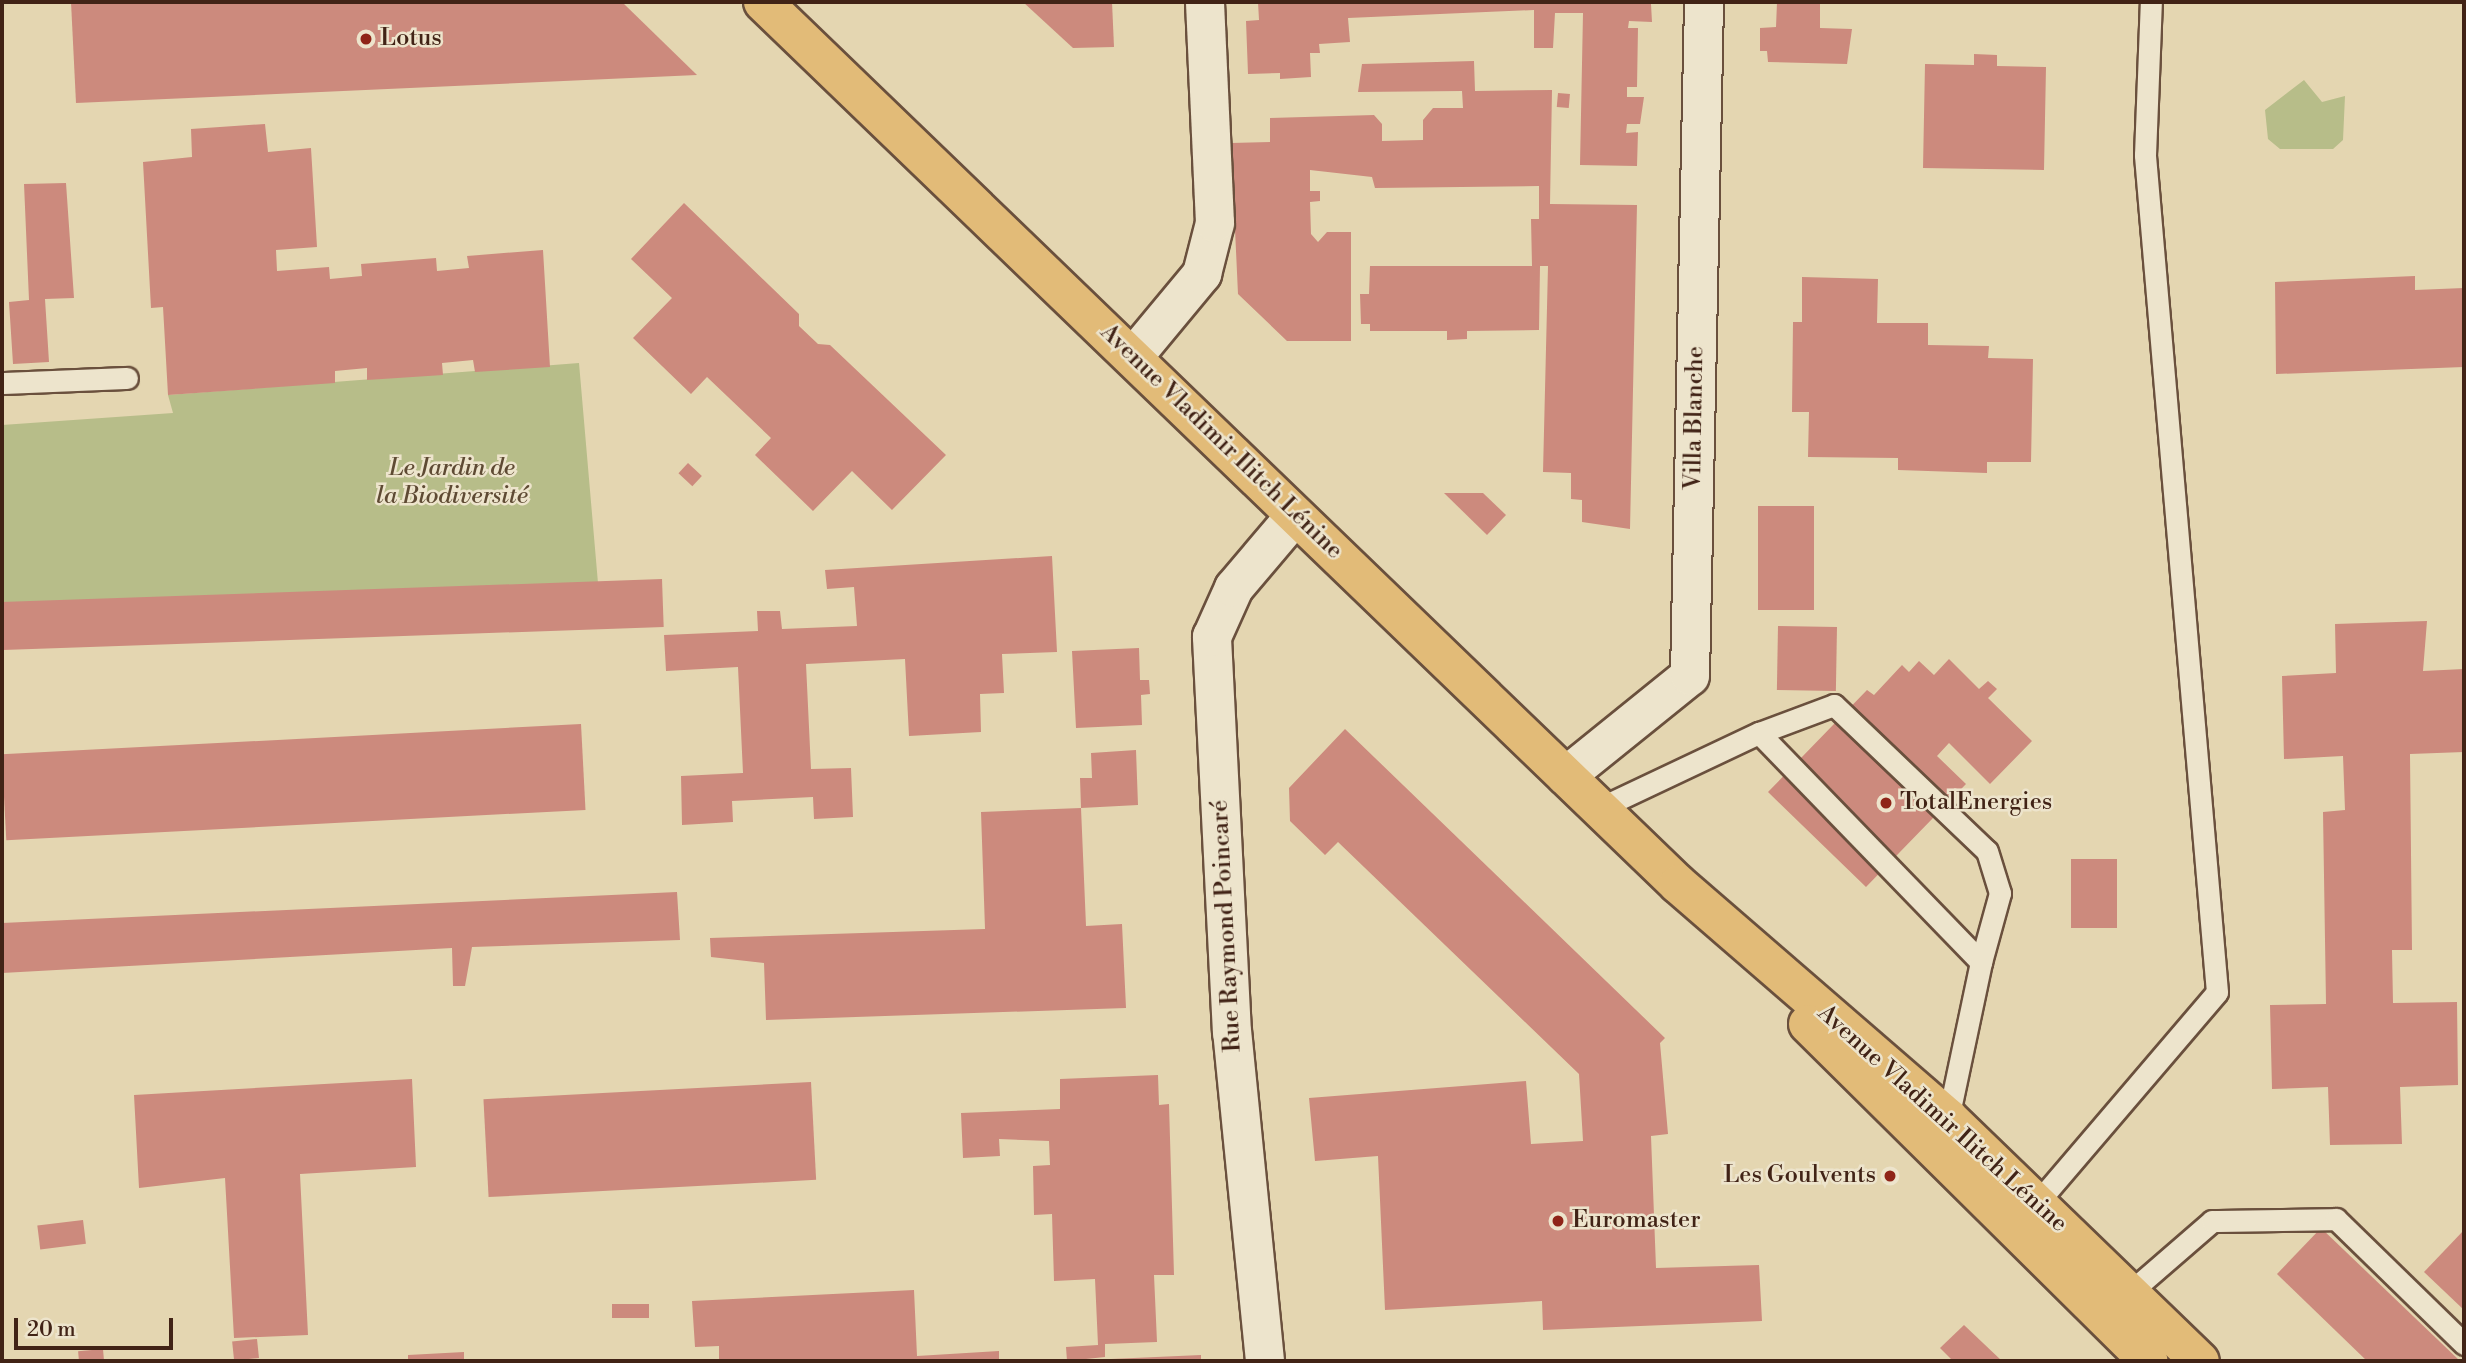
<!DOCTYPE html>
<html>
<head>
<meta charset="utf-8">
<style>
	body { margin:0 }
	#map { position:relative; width:2466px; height:1363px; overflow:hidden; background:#e4d6b1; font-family:"Libre Bodoni",serif }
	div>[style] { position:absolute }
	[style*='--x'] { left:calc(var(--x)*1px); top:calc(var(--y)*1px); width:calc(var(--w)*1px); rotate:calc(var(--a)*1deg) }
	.green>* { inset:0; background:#b7bd89 }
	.building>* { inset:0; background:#cc8a7d; transform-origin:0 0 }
	.roads { filter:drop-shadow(2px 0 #6a503d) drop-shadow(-2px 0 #6a503d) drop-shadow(0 2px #6a503d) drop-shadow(0 -2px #6a503d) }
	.lane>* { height:21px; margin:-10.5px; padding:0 10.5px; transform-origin:10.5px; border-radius:10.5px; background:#ede4cc }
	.street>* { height:38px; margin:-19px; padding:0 19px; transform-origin:19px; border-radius:19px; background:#ede4cc }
	.primary>* { height:38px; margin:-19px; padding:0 19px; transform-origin:19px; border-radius:19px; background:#e2bb78 }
	.dots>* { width:19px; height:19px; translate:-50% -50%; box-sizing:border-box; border:4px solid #ede4cc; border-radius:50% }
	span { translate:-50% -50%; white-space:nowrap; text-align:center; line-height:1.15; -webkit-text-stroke:5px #ede4cc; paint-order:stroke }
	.poi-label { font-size:24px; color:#412316 }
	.left { translate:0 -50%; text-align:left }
	.right { translate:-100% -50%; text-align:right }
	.street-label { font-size:24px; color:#412316 }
	.park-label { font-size:24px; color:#5e4a33; font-style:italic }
	.frame { position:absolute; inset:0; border:4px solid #412316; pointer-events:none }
	.scale { position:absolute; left:14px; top:1318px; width:159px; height:32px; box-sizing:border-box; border:4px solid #412316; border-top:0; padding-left:9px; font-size:21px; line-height:24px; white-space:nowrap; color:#412316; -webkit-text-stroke:5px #ede4cc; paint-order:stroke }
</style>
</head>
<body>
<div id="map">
	<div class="green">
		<i style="clip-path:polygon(2304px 80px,2322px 102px,2345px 96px,2343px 140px,2333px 149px,2280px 149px,2268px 139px,2265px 110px)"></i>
		<i style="clip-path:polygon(579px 363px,598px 583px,2px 620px,2px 425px,173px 413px,168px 395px)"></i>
	</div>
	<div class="building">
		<i style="clip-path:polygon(71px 2px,622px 2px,697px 75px,76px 103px)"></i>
		<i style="clip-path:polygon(1023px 2px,1112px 2px,1114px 47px,1073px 48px)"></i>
		<i style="clip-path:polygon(1258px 2px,1651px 4px,1652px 22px,1629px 21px,1628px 28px,1638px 28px,1637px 87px,1627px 87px,1627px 97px,1644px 97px,1640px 124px,1627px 124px,1626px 133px,1638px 132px,1637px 166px,1580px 165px,1583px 13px,1555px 13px,1553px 48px,1534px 48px,1534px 10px,1348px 18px,1350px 42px,1319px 44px,1320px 53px,1310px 53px,1311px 77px,1280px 79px,1280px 73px,1248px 74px,1246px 21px,1259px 20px)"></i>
		<i style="clip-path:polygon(1777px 2px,1820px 2px,1820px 28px,1852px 29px,1847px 64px,1768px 62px,1767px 51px,1760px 51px,1760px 28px,1776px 27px)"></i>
		<i style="clip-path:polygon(1974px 54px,1997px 55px,1997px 66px,2046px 67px,2044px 170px,1923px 168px,1925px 64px,1974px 65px)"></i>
		<i style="clip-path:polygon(1474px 61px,1475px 91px,1552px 90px,1550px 204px,1637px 205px,1630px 529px,1582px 522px,1582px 500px,1571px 499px,1571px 473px,1543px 472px,1548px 266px,1540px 266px,1539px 330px,1467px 331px,1467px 339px,1447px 340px,1447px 331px,1370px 331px,1370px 324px,1361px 324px,1360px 294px,1369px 294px,1370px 266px,1532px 266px,1531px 219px,1539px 219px,1539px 186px,1375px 188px,1372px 177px,1310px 170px,1310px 191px,1320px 191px,1320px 201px,1310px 202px,1311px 234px,1318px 242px,1327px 232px,1351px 232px,1351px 341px,1287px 341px,1238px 294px,1231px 143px,1270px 142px,1270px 118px,1374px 115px,1382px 124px,1382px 141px,1423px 140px,1423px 120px,1433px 108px,1463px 108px,1462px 91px,1358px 92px,1362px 64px)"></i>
		<i style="left:1558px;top:93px;width:12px;height:14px;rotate:5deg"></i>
		<i style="clip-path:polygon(265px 124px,268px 152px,311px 148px,317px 247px,276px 250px,277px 271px,329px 267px,330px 279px,362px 276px,361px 264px,436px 258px,437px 271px,469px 268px,467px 256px,543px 250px,550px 367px,475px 372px,473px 360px,442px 363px,443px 375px,367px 380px,367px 368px,335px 371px,335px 383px,168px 395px,163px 307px,151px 308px,143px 162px,192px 157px,191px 129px)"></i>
		<i style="clip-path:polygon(66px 183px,74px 298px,45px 299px,49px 362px,13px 364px,9px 302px,29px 300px,24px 184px)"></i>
		<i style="clip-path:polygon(684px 203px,799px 314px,799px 326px,818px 344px,830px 345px,946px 455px,892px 510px,852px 471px,813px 511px,755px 455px,771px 438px,707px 377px,691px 394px,633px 338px,672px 298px,631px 259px)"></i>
		<i style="clip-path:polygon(2415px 276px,2415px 290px,2464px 288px,2464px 367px,2276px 374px,2275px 282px)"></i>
		<i style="clip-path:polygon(1802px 277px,1878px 279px,1877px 323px,1928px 323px,1928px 345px,1989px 346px,1988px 358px,2033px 359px,2031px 462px,1987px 462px,1987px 473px,1898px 470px,1898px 458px,1808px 457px,1809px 412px,1792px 412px,1793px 322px,1802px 322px)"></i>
		<i style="left:688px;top:463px;width:19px;height:14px;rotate:43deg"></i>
		<i style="clip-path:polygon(1444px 493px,1483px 493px,1506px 515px,1487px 535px)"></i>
		<i style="left:1758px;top:506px;width:56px;height:104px"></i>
		<i style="clip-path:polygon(1052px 556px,1057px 652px,1002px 654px,1004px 693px,980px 694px,981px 732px,909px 736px,905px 659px,806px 664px,811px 769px,851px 768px,853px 817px,814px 819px,813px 797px,732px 801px,733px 822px,682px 825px,681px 776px,743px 773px,738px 667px,666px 671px,664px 635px,758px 631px,757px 611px,780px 611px,782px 629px,857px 626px,854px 587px,827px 589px,825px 570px)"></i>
		<i style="left:662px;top:579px;width:48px;height:661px;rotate:88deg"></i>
		<i style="clip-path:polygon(2427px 621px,2423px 671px,2464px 669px,2464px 752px,2410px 754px,2412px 950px,2392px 950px,2393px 1003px,2457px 1002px,2458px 1085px,2400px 1087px,2402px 1144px,2330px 1145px,2328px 1087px,2272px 1089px,2270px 1005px,2326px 1004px,2323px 812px,2345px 810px,2343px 756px,2284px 759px,2282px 676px,2336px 673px,2335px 624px)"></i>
		<i style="left:1778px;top:626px;width:59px;height:64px;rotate:1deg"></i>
		<i style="clip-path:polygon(1139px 648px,1140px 680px,1149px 680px,1150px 694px,1141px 695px,1142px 725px,1076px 728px,1072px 651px)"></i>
		<i style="clip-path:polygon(1949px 659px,1979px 689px,1988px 681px,1997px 689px,1988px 698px,2032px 741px,1990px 784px,1949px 743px,1937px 756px,1966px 784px,1866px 887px,1768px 792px,1867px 690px,1874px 695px,1902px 665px,1909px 672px,1919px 661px,1934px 675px)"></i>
		<i style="left:581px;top:724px;width:86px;height:580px;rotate:87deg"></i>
		<i style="clip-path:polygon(1345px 729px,1665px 1038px,1660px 1043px,1668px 1134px,1651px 1136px,1656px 1268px,1759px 1265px,1762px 1321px,1543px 1330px,1542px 1301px,1385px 1310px,1378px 1156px,1315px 1161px,1309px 1098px,1526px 1081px,1531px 1144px,1583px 1141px,1579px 1074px,1338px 842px,1325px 855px,1290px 821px,1289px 788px)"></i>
		<i style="clip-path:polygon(1136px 750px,1138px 805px,1081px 808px,1080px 778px,1092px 778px,1091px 753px)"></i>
		<i style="clip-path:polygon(1081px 808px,1086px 926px,1122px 924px,1126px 1008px,766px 1020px,764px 963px,711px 957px,710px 938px,985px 929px,981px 812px)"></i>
		<i style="left:2117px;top:859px;width:69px;height:46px;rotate:90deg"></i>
		<i style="clip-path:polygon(677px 892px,680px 940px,472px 947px,465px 986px,453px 986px,452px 948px,2px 973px,2px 923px)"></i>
		<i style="clip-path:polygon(1158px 1075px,1159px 1105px,1169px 1104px,1174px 1275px,1154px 1275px,1157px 1342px,1105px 1344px,1105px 1357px,1067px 1361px,1066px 1347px,1098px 1345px,1095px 1279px,1054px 1281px,1052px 1214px,1034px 1215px,1033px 1166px,1050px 1165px,1049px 1141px,999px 1139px,1000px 1156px,963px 1158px,961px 1113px,1060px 1109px,1060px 1079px)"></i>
		<i style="clip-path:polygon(412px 1079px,416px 1167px,300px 1174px,308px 1335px,234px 1338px,225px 1178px,139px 1188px,134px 1095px)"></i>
		<i style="left:811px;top:1082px;width:98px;height:328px;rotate:87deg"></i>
		<i style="left:83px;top:1220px;width:24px;height:46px;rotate:83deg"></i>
		<i style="clip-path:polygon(2321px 1228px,2460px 1361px,2367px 1361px,2277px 1274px)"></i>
		<i style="clip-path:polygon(2464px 1230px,2464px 1310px,2424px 1272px)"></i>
		<i style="clip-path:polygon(914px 1290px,917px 1356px,999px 1351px,999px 1361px,719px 1361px,719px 1346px,695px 1347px,692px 1301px)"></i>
		<i style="left:649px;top:1304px;width:14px;height:37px;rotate:90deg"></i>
		<i style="clip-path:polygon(1964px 1325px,2002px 1361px,1953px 1361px,1940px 1348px)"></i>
		<i style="left:257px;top:1339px;width:19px;height:25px;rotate:84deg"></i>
		<i style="left:103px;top:1349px;width:12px;height:25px;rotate:85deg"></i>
		<i style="clip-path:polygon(464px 1352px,464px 1361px,408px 1361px,408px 1355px)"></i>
		<i style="clip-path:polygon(1201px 1355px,1201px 1361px,1111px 1361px,1111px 1359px)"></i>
	</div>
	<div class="roads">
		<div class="lane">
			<i style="--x:2;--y:383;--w:125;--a:-2.3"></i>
			<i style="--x:1759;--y:733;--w:319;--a:45.9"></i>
			<i style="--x:1981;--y:962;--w:159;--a:101.9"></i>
			<i style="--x:1600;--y:808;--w:176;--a:-25.3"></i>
			<i style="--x:1759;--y:733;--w:80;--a:-20.5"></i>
			<i style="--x:1834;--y:705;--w:211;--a:43.7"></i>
			<i style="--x:1987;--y:851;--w:44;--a:72.8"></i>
			<i style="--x:2000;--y:893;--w:72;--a:105.4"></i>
			<i style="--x:2037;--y:1203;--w:277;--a:-49.5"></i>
			<i style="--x:2217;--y:992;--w:840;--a:-94.92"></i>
			<i style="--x:2145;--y:155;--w:153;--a:-87.8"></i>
			<i style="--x:2129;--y:1293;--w:110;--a:-40.9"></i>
			<i style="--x:2212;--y:1221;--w:124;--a:-0.9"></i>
			<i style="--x:2336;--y:1219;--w:179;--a:44.3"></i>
		</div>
		<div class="street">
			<i style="--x:1134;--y:356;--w:107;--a:-50.3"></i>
			<i style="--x:1202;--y:274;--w:53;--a:-75.7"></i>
			<i style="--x:1215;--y:223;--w:221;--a:-92.6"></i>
			<i style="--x:1566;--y:776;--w:159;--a:-38.9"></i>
			<i style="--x:1690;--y:676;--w:674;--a:-88.81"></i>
			<i style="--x:1265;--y:1361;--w:330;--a:-95.7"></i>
			<i style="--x:1232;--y:1033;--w:397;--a:-92.9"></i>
			<i style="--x:1212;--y:637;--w:54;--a:-65.8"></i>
			<i style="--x:1234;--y:588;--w:94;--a:-49.7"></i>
		</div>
		<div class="primary">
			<i style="--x:763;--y:2;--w:1271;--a:43.95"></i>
			<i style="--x:1678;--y:884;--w:357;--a:40.9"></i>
			<i style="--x:1948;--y:1118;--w:350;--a:44"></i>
			<i style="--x:1808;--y:1024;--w:479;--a:44.7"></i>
		</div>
	</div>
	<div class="dots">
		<i style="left:366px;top:39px;background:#8f2418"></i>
		<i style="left:1886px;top:803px;background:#8f2418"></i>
		<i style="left:1890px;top:1176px;background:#8f2418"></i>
		<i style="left:1558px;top:1221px;background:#8f2418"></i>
	</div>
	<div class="poi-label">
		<span class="left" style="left:380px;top:39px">Lotus</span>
		<span class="left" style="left:1900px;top:803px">TotalEnergies</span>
		<span class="right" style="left:1876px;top:1176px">Les Goulvents</span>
		<span class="left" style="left:1572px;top:1221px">Euromaster</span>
	</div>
	<div class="street-label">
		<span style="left:1695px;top:418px;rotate:-89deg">Villa Blanche</span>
		<span style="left:1221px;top:442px;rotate:44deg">Avenue Vladimir Ilitch Lénine</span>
		<span style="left:1227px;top:926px;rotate:-93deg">Rue Raymond Poincaré</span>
		<span style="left:1942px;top:1119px;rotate:42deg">Avenue Vladimir Ilitch Lénine</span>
	</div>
	<div class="park-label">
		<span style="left:452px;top:483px">Le Jardin de<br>la Biodiversité</span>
	</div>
	<div class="frame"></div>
	<div class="scale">20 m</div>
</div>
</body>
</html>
